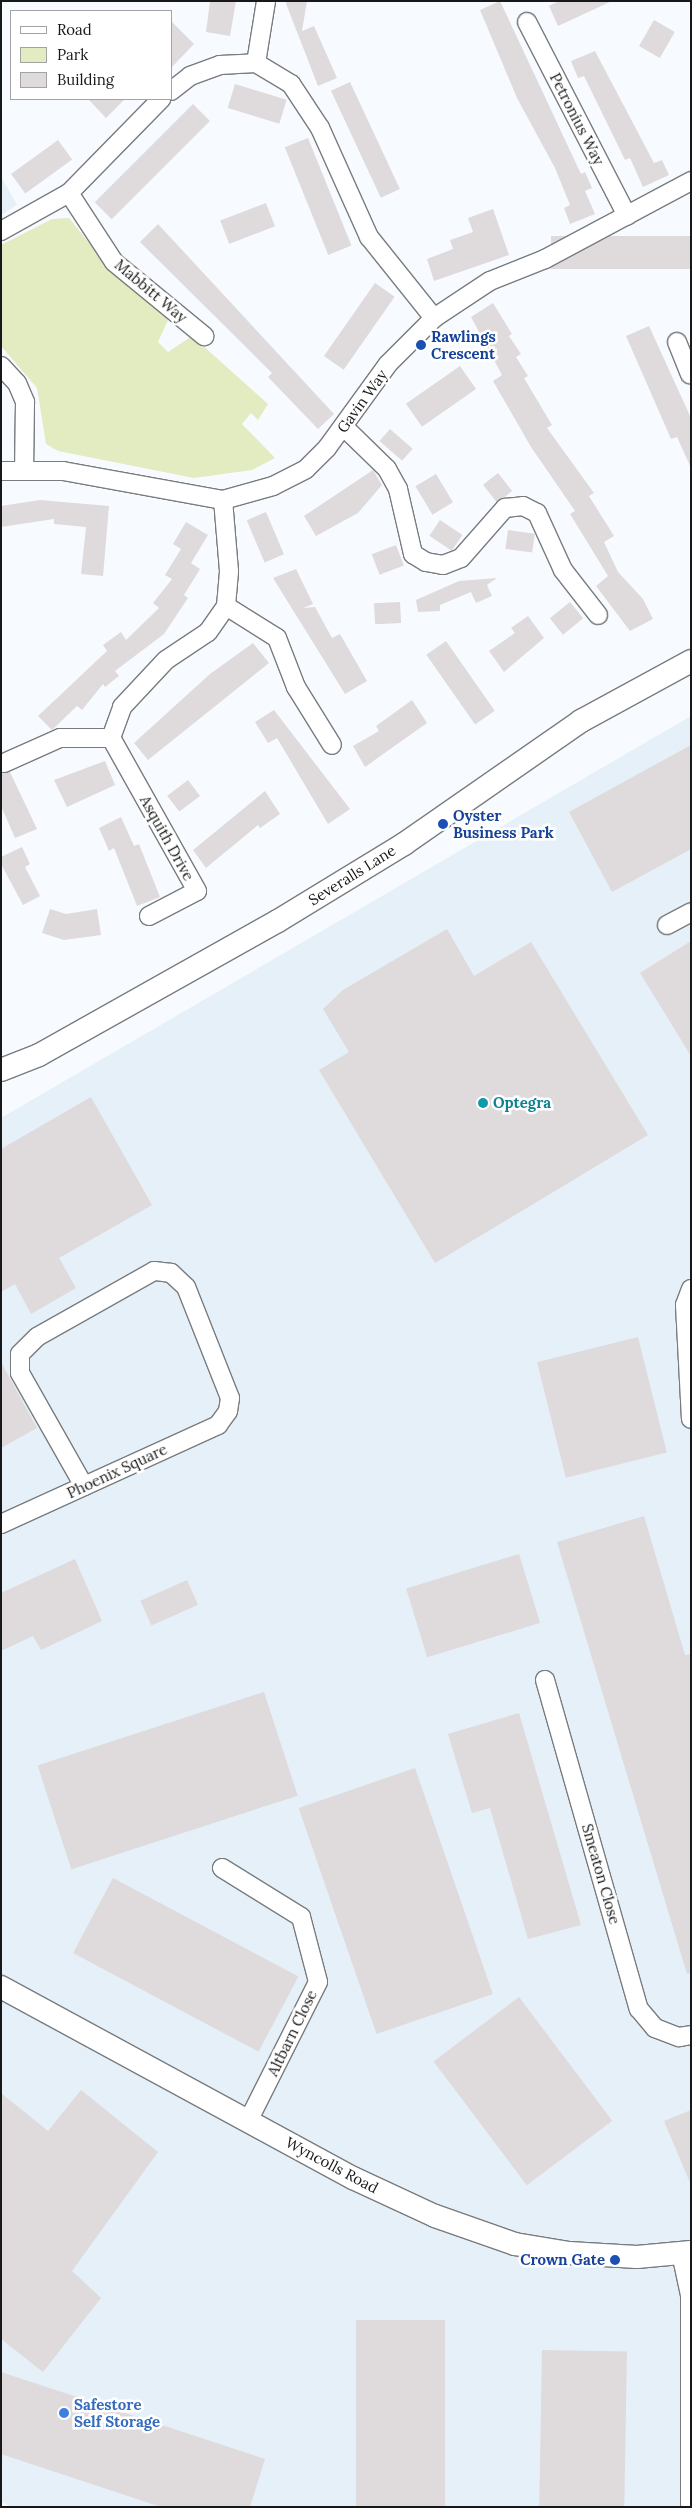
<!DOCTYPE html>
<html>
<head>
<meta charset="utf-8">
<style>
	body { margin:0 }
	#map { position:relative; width:692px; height:2508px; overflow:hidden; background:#f7fbff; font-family:Lora,serif }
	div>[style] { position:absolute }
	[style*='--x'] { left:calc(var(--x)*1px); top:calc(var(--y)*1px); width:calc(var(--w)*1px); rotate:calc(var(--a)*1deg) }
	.built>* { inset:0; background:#e5f0f8 }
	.green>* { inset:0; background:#e3ebc0 }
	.building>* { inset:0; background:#dfdadc; transform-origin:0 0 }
	.roads { filter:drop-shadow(1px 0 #797c7f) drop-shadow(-1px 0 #797c7f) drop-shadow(0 1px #797c7f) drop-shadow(0 -1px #797c7f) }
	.minor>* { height:18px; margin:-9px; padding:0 9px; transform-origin:9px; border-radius:9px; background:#fff }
	.tertiary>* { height:22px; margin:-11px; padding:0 11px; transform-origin:11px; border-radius:11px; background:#fff }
	.dots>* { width:14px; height:14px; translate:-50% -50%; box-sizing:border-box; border:2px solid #fff; border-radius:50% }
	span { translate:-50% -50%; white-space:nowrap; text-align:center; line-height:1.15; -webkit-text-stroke:5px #fff; paint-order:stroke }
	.street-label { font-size:15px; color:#171819 }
	.transit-label { font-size:15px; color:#164399; font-weight:700 }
	.left { translate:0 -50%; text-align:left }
	.right { translate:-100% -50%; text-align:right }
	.culture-label { font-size:15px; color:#0d838f; font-weight:700 }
	.shop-label { font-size:15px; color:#366cbe; font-weight:700 }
	.frame { position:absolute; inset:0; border:2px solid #171819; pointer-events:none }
	.legend { position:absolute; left:10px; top:10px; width:162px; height:90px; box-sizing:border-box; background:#fff; border:1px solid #a2a3a3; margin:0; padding:6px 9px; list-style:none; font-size:15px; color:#171819 }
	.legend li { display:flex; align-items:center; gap:10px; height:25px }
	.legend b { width:25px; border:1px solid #a2a3a3 }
</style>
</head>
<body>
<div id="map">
	<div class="built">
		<i style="clip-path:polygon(1px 176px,17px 205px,1px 215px)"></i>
		<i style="clip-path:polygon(691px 716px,691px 2507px,12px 2507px,1px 2502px,1px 1118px)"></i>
	</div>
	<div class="green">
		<i style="clip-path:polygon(69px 218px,115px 275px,170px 316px,158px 342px,168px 352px,192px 336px,268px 404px,258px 420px,251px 413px,242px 424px,275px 458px,252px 470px,194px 478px,58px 451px,46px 444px,37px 388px,1px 346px,1px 245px,52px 219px)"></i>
	</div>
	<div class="building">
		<i style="clip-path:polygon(210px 1px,236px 1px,230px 36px,206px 32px)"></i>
		<i style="clip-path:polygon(285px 1px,307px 1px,302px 31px,314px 26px,337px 78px,318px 86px)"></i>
		<i style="clip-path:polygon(500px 1px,581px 174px,585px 172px,592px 188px,585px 191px,595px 214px,570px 224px,564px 208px,570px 205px,555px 168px,517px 98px,480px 10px)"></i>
		<i style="clip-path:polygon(559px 1px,612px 1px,558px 26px,549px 6px)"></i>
		<i style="left:654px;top:20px;width:24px;height:30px;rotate:30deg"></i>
		<i style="clip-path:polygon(171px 21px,194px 44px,171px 68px)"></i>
		<i style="clip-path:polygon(595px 51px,654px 163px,662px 160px,669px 175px,643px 187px,630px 158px,625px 160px,584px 76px,578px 78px,571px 61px)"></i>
		<i style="left:350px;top:82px;width:118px;height:21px;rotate:65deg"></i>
		<i style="left:235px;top:84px;width:54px;height:25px;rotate:17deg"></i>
		<i style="clip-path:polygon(88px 99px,125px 99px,106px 118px)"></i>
		<i style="left:193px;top:104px;width:24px;height:139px;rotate:45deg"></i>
		<i style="left:308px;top:138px;width:116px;height:25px;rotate:68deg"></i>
		<i style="left:58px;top:140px;width:24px;height:58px;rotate:54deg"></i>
		<i style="left:266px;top:203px;width:25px;height:49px;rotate:69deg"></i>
		<i style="clip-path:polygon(493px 209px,509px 255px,434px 281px,427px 259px,453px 249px,450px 240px,473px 232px,468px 218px)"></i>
		<i style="clip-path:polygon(158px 224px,334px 414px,318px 429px,268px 377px,272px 373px,140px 242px)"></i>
		<i style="left:691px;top:236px;width:33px;height:140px;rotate:90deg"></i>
		<i style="left:375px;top:283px;width:24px;height:89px;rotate:35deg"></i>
		<i style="clip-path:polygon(493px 303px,512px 334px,509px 336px,521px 354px,516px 357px,528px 376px,524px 378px,552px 425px,547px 428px,594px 493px,589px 496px,614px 536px,604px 542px,618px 572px,643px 599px,653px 619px,630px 631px,596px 586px,608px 576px,570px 514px,575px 511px,531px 447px,493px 381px,502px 375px,471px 317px)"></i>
		<i style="clip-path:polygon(649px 326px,691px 418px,691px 468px,677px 437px,671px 439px,626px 336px)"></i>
		<i style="left:460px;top:366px;width:28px;height:66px;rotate:55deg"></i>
		<i style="left:390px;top:429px;width:30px;height:16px;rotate:41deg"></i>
		<i style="clip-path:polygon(373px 470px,382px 485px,358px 513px,316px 536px,304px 516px)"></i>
		<i style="left:498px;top:473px;width:23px;height:19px;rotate:52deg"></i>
		<i style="left:436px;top:474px;width:33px;height:24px;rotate:59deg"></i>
		<i style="clip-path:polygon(40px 500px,109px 506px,103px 576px,81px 574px,86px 527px,54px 524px,54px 519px,1px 527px,1px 506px)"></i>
		<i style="left:266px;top:512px;width:46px;height:21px;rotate:67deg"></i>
		<i style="left:440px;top:520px;width:27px;height:19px;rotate:34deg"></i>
		<i style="clip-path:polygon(186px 522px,208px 535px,191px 563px,200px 569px,184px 595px,188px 598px,164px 634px,115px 671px,119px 676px,105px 687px,103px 684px,82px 710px,77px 706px,52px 730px,38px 716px,107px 651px,103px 645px,121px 632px,126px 640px,159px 608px,153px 603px,172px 579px,165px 575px,181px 549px,173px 544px)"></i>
		<i style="left:508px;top:530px;width:27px;height:19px;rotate:8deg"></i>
		<i style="left:396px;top:545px;width:22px;height:26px;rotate:69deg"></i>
		<i style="clip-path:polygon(296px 569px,313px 604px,303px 608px,315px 607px,332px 638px,340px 634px,367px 681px,345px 694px,273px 578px)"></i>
		<i style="clip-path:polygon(497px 578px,487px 585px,492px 596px,476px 603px,471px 592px,440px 605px,440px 611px,418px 612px,416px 600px,459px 581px)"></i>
		<i style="left:400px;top:602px;width:21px;height:26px;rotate:87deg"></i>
		<i style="left:570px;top:602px;width:21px;height:26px;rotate:51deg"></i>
		<i style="clip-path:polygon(528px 616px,544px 638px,504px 672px,489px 651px,515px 633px,511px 628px)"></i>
		<i style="left:446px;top:641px;width:85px;height:24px;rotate:55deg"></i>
		<i style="clip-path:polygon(253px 643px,269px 663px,148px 760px,134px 743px,210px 674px)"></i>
		<i style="clip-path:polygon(412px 700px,427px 723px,365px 767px,353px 746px,379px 731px,376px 726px)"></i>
		<i style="clip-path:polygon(274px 710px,350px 809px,328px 824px,277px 738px,268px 743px,255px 722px)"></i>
		<i style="clip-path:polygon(691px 745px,691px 849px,612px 892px,569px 812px)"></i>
		<i style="clip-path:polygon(105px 761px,115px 785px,67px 807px,54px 780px)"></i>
		<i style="clip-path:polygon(10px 772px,37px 829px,15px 838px,1px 806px,1px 773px)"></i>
		<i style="left:188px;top:780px;width:20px;height:26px;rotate:53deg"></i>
		<i style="clip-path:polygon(265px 791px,280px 814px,260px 828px,258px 825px,206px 868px,193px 850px)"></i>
		<i style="clip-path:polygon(121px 817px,134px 846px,139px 844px,160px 897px,137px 906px,114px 848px,109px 851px,99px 828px)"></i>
		<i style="clip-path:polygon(22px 847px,30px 864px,25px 867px,40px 896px,23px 905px,1px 864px,1px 857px)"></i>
		<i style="clip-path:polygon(50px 909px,66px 914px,97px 909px,101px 935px,64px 940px,42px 933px)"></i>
		<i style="clip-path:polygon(447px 929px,474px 976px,531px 942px,648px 1135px,435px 1263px,319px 1070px,349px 1052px,323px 1009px,343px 990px)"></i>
		<i style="clip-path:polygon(691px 941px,691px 1056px,640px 973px)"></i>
		<i style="clip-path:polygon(91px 1097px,152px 1205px,59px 1258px,76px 1288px,31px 1314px,15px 1284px,1px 1292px,1px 1149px)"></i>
		<i style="left:638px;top:1337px;width:119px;height:104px;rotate:76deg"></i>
		<i style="clip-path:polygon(1px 1362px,37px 1428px,1px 1448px)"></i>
		<i style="clip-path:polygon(644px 1516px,685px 1655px,691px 1654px,691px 1973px,687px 1974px,557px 1542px)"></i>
		<i style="left:519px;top:1554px;width:72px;height:118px;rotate:73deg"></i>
		<i style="clip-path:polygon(75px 1559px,102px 1621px,41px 1650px,33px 1636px,1px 1651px,1px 1593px)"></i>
		<i style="left:187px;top:1580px;width:27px;height:51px;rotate:66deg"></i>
		<i style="left:264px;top:1692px;width:109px;height:238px;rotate:72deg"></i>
		<i style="clip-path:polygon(519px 1713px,581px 1925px,528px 1939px,490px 1808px,472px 1813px,448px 1734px)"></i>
		<i style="left:415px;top:1768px;width:239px;height:123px;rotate:71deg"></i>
		<i style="left:113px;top:1878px;width:210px;height:85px;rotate:28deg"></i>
		<i style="left:519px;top:1997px;width:155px;height:107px;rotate:53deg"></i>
		<i style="clip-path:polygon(81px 2090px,158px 2152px,72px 2271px,101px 2298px,43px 2372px,1px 2339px,1px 2093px,48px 2131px)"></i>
		<i style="clip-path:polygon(691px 2110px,691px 2185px,664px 2121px)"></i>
		<i style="left:356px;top:2320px;width:89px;height:187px"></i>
		<i style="left:542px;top:2350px;width:85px;height:157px;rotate:1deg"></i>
		<i style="clip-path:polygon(1px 2372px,265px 2459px,250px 2507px,161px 2507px,1px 2454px)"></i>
	</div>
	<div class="roads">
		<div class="minor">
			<i style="--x:527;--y:22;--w:218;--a:62.7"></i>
			<i style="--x:256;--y:63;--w:63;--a:-80.8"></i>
			<i style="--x:171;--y:91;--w:24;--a:-38"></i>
			<i style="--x:190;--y:76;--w:32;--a:-20"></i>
			<i style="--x:220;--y:65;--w:36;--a:-3"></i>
			<i style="--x:256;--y:63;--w:41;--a:31"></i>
			<i style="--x:291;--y:84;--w:53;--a:56.6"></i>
			<i style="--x:320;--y:128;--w:120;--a:65.8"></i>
			<i style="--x:369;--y:237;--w:104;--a:51.3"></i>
			<i style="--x:69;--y:193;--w:82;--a:56.9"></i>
			<i style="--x:114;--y:262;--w:117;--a:39.4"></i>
			<i style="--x:1;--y:231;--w:78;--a:-29.2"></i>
			<i style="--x:69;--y:193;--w:132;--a:-45.6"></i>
			<i style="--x:677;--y:342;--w:35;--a:68"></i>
			<i style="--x:1;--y:366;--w:23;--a:47"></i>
			<i style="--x:17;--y:383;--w:21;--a:67"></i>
			<i style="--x:25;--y:402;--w:68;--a:90.8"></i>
			<i style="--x:344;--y:427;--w:60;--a:44.3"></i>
			<i style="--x:387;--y:469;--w:23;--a:61"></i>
			<i style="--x:398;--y:489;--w:67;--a:77"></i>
			<i style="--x:413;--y:554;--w:15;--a:32"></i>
			<i style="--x:426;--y:562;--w:17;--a:10"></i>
			<i style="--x:443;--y:565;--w:19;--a:-21"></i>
			<i style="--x:461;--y:558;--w:67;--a:-48.7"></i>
			<i style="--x:505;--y:508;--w:18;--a:-6"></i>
			<i style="--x:523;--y:506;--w:16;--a:27"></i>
			<i style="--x:537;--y:513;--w:63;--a:65.5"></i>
			<i style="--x:563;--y:570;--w:57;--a:52.1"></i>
			<i style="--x:1;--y:471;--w:62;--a:0"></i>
			<i style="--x:63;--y:471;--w:163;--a:10.3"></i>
			<i style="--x:223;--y:500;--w:52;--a:-15.6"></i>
			<i style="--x:273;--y:486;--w:37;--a:-27"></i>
			<i style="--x:306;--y:469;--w:30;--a:-45"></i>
			<i style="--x:327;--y:448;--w:104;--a:-54"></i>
			<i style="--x:388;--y:364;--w:65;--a:-45"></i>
			<i style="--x:434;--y:318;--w:67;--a:-33.5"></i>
			<i style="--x:490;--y:281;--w:59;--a:-21.8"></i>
			<i style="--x:545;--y:259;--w:166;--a:-28.1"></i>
			<i style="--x:226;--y:606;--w:60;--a:32.1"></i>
			<i style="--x:277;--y:638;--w:53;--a:68.8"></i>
			<i style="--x:296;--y:687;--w:68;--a:58.2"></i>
			<i style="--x:4;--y:763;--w:61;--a:-24.1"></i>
			<i style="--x:60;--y:738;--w:51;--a:0"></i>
			<i style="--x:149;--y:916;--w:54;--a:-27.5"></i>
			<i style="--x:197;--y:891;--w:176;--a:-119.3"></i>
			<i style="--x:111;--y:738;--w:33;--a:-70"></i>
			<i style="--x:122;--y:707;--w:64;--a:-46.9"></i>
			<i style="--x:166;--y:660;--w:50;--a:-33.7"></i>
			<i style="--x:208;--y:632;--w:32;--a:-55"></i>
			<i style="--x:226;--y:606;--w:35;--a:-85"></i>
			<i style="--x:229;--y:571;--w:71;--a:-94.8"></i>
			<i style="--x:667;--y:925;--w:27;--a:-28"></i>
			<i style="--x:691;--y:1289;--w:17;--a:111"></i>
			<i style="--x:685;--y:1305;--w:114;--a:87"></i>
			<i style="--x:1;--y:1524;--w:239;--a:-24.5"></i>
			<i style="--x:218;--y:1425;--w:17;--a:-54"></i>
			<i style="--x:228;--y:1411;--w:13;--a:-81"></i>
			<i style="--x:230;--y:1398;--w:119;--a:-111.6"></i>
			<i style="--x:186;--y:1287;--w:21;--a:-137"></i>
			<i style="--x:171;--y:1273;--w:17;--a:-173"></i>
			<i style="--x:154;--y:1271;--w:134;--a:150.6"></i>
			<i style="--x:37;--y:1337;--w:24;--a:135"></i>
			<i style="--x:20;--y:1354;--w:19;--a:90"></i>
			<i style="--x:20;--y:1373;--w:130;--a:60.5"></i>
			<i style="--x:545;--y:1680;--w:342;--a:74.1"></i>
			<i style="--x:639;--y:2009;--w:25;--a:50"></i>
			<i style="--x:655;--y:2028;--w:26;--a:21"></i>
			<i style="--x:679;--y:2037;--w:12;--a:-9"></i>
			<i style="--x:222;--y:1868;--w:93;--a:31.8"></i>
			<i style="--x:301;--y:1917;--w:67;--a:75.3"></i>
			<i style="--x:318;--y:1982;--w:153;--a:116.7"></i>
			<i style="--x:681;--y:2253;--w:43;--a:77.9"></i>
			<i style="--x:690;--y:2295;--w:210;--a:90"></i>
		</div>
		<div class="tertiary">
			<i style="--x:1;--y:1070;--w:41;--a:-21.5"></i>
			<i style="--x:39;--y:1055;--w:274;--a:-29.3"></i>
			<i style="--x:278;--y:921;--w:148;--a:-31.4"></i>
			<i style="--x:404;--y:844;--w:216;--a:-34.8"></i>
			<i style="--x:581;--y:721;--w:125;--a:-28.6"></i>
			<i style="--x:1;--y:1987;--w:400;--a:28.5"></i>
			<i style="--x:353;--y:2178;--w:90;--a:24.9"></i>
			<i style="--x:435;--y:2216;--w:85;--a:19.3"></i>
			<i style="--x:515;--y:2244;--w:55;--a:9.5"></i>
			<i style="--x:569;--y:2253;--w:68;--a:3.4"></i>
			<i style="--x:637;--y:2257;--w:54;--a:-5.3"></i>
		</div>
	</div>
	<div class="dots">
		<i style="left:421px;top:345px;background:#1a4fb4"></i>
		<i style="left:443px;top:824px;background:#1a4fb4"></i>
		<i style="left:483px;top:1103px;background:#0f9aa8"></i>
		<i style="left:615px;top:2260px;background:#1a4fb4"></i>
		<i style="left:64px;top:2413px;background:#3f7fe0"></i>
	</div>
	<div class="street-label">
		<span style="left:577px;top:119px;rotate:63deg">Petronius Way</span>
		<span style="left:151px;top:291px;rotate:40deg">Mabbitt Way</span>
		<span style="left:362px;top:401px;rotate:-54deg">Gavin Way</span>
		<span style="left:167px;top:838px;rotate:61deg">Asquith Drive</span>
		<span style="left:352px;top:875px;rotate:-32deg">Severalls Lane</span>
		<span style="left:117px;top:1471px;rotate:-25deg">Phoenix Square</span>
		<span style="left:601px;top:1874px;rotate:74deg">Smeaton Close</span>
		<span style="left:292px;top:2033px;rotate:-64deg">Altbarn Close</span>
		<span style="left:332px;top:2165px;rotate:28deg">Wyncolls Road</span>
	</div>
	<div class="transit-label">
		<span class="left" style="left:431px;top:345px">Rawlings<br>Crescent</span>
		<span class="left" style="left:453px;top:824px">Oyster<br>Business Park</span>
		<span class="right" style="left:605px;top:2260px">Crown Gate</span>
	</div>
	<div class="culture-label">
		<span class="left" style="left:493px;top:1103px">Optegra</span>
	</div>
	<div class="shop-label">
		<span class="left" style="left:74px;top:2413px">Safestore<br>Self Storage</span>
	</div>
	<div class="frame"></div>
	<ul class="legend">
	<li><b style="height:6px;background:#fff"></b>Road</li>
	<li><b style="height:14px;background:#e3ebc0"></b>Park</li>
	<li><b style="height:14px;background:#dfdadc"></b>Building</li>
	</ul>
</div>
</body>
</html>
